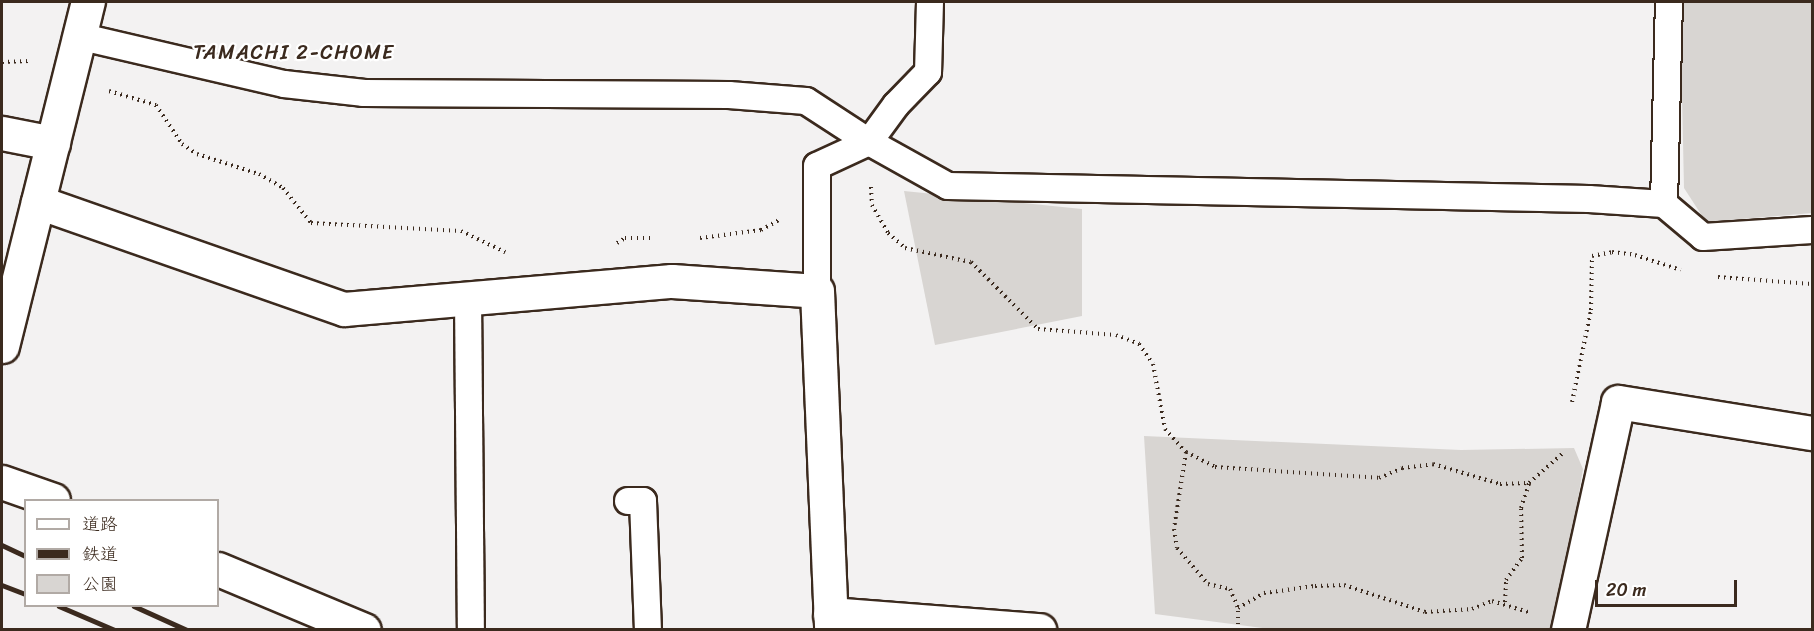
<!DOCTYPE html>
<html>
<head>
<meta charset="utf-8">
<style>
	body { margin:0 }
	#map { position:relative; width:1814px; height:631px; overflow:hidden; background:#f3f2f2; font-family:Sriracha,"Klee One",sans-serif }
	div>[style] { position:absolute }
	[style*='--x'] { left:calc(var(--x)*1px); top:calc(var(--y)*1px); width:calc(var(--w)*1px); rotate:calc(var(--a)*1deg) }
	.green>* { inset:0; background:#d8d5d2 }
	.path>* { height:4px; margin-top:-2px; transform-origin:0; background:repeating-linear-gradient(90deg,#3b2a1e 0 1.5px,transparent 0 6px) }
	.roads { filter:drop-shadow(2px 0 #3b2a1e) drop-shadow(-2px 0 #3b2a1e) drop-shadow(0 2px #3b2a1e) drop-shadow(0 -2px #3b2a1e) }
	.lane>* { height:26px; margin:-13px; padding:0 13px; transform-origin:13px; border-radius:13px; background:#fff }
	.street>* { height:33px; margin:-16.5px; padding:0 16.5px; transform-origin:16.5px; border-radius:16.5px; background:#fff }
	.rail>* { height:4.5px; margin:-2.25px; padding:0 2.25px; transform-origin:2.25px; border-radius:2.25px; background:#3b2a1e }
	span { translate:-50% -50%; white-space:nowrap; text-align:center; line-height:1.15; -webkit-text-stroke:4.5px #fff; paint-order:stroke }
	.neighbourhood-label { font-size:20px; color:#3b2a1e; letter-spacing:1.5px }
	.frame { position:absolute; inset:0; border:3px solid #3b2a1e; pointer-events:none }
	.legend { position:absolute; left:24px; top:499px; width:195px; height:108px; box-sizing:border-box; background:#fff; border:2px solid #b1aaa5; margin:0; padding:8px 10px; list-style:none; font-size:18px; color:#3b2a1e }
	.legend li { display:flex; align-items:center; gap:12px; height:30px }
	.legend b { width:30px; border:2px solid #b1aaa5 }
	.scale { position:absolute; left:1595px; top:580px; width:142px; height:27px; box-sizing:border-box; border:3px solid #3b2a1e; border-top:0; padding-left:8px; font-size:18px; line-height:21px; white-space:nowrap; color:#3b2a1e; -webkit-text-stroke:4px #fff; paint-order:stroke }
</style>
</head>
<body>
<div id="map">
	<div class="green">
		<i style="clip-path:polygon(1680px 2px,1812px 2px,1812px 213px,1706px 222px,1684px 188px)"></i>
		<i style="clip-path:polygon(904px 191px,1082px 209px,1082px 316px,935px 345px)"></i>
		<i style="clip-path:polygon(1144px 436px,1461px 450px,1574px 448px,1583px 469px,1556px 629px,1278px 630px,1155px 614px)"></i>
	</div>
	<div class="path">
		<i style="--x:2;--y:62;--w:27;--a:-2"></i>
		<i style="--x:109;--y:91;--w:49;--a:16.6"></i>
		<i style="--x:156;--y:105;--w:47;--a:56.3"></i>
		<i style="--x:182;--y:144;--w:18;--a:34"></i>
		<i style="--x:197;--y:154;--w:65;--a:17.9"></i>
		<i style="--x:259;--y:174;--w:28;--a:30"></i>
		<i style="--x:283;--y:188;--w:45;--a:51.3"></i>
		<i style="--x:311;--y:223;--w:150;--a:3.1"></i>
		<i style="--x:461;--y:231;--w:49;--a:25.5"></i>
		<i style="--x:871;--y:187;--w:18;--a:87"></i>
		<i style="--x:872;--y:205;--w:32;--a:60"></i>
		<i style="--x:888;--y:233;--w:23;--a:41"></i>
		<i style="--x:905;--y:248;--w:67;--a:12"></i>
		<i style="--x:971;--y:262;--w:95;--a:45"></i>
		<i style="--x:1038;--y:329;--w:78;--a:4.4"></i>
		<i style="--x:1116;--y:335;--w:25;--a:21"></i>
		<i style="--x:1139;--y:344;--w:24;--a:55"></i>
		<i style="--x:1153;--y:364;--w:66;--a:79.5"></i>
		<i style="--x:1165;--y:429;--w:31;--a:48"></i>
		<i style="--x:1186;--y:452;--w:33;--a:27"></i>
		<i style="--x:1215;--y:467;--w:164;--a:3.8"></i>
		<i style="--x:1379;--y:478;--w:25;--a:-23"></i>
		<i style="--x:1402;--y:468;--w:31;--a:-7"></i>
		<i style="--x:1433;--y:464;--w:70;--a:16.6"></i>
		<i style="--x:1500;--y:484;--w:29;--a:-2"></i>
		<i style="--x:1529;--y:483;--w:45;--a:-41.4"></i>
		<i style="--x:700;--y:238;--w:62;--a:-7.5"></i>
		<i style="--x:761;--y:230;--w:21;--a:-29"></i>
		<i style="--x:617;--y:243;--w:9;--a:-32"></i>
		<i style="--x:625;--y:238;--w:25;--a:0"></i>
		<i style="--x:1718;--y:277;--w:94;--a:4.3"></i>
		<i style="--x:1572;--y:402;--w:94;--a:-78.3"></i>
		<i style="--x:1591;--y:310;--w:54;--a:-88.9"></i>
		<i style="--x:1592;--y:256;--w:20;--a:-11"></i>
		<i style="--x:1612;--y:252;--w:23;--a:7"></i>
		<i style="--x:1635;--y:255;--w:48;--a:18.1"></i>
		<i style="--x:1186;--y:452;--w:78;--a:98.9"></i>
		<i style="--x:1174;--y:529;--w:19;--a:81"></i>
		<i style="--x:1177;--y:548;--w:48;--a:49.3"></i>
		<i style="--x:1208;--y:584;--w:23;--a:13"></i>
		<i style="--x:1230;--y:589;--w:21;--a:67"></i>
		<i style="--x:1505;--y:602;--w:22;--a:-87"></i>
		<i style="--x:1506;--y:580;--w:27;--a:-54"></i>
		<i style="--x:1522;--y:558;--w:50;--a:-91.1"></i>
		<i style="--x:1521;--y:508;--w:26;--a:-72"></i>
		<i style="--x:1238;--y:630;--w:22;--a:-90"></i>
		<i style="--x:1238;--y:608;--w:30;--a:-30"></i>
		<i style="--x:1264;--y:593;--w:51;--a:-7.8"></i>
		<i style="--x:1315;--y:586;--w:29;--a:-2"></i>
		<i style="--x:1344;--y:585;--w:85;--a:18.4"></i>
		<i style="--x:1425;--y:612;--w:47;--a:-3.7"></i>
		<i style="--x:1472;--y:609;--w:22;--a:-22"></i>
		<i style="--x:1492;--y:601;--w:38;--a:17"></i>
	</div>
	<div class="roads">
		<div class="lane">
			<i style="--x:930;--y:2;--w:70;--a:91.6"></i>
			<i style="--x:928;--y:72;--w:46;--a:134.1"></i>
			<i style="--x:896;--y:105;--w:46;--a:126.1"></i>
			<i style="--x:869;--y:142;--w:90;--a:29.1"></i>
			<i style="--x:948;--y:186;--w:641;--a:1.16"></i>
			<i style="--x:1589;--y:199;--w:75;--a:3.8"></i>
			<i style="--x:1664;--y:204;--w:51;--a:40.2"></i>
			<i style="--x:1703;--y:237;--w:109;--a:-3.7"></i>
			<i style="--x:78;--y:36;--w:212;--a:13.1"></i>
			<i style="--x:284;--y:84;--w:81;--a:6.4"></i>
			<i style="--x:364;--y:93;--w:365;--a:0.3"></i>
			<i style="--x:729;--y:95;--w:77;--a:4.5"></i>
			<i style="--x:806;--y:101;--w:75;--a:33.1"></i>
			<i style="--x:869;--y:142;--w:57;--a:155.2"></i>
			<i style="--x:817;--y:166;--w:125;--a:90"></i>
			<i style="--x:1664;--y:204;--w:202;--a:-88.6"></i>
			<i style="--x:468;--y:297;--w:333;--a:89.5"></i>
			<i style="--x:628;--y:501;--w:15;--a:0"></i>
			<i style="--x:643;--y:501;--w:129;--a:87.8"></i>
		</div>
		<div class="street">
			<i style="--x:2;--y:133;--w:52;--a:11.1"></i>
			<i style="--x:38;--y:202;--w:324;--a:19.3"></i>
			<i style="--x:344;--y:309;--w:329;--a:-4.9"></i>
			<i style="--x:672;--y:281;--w:145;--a:3.9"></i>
			<i style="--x:817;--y:291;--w:339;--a:87.6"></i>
			<i style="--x:2;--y:346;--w:355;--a:-76"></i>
			<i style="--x:2;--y:482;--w:54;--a:19.4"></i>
			<i style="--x:218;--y:569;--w:158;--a:22.7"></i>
			<i style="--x:830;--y:614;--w:210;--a:4.4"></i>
			<i style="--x:1568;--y:630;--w:233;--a:-77.6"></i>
			<i style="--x:1618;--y:402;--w:196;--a:9.1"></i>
		</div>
	</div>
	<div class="rail">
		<i style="--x:2;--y:545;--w:26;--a:25"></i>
		<i style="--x:2;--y:585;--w:26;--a:21"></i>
		<i style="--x:59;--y:606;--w:61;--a:23.2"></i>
		<i style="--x:134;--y:606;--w:58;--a:24.4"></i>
	</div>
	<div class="neighbourhood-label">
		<span style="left:294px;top:52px">TAMACHI 2-CHOME</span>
	</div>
	<div class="frame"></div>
	<ul class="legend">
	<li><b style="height:8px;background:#fff"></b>道路</li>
	<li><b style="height:8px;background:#3b2a1e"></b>鉄道</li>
	<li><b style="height:16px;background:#d8d5d2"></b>公園</li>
	</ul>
	<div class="scale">20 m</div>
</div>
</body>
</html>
